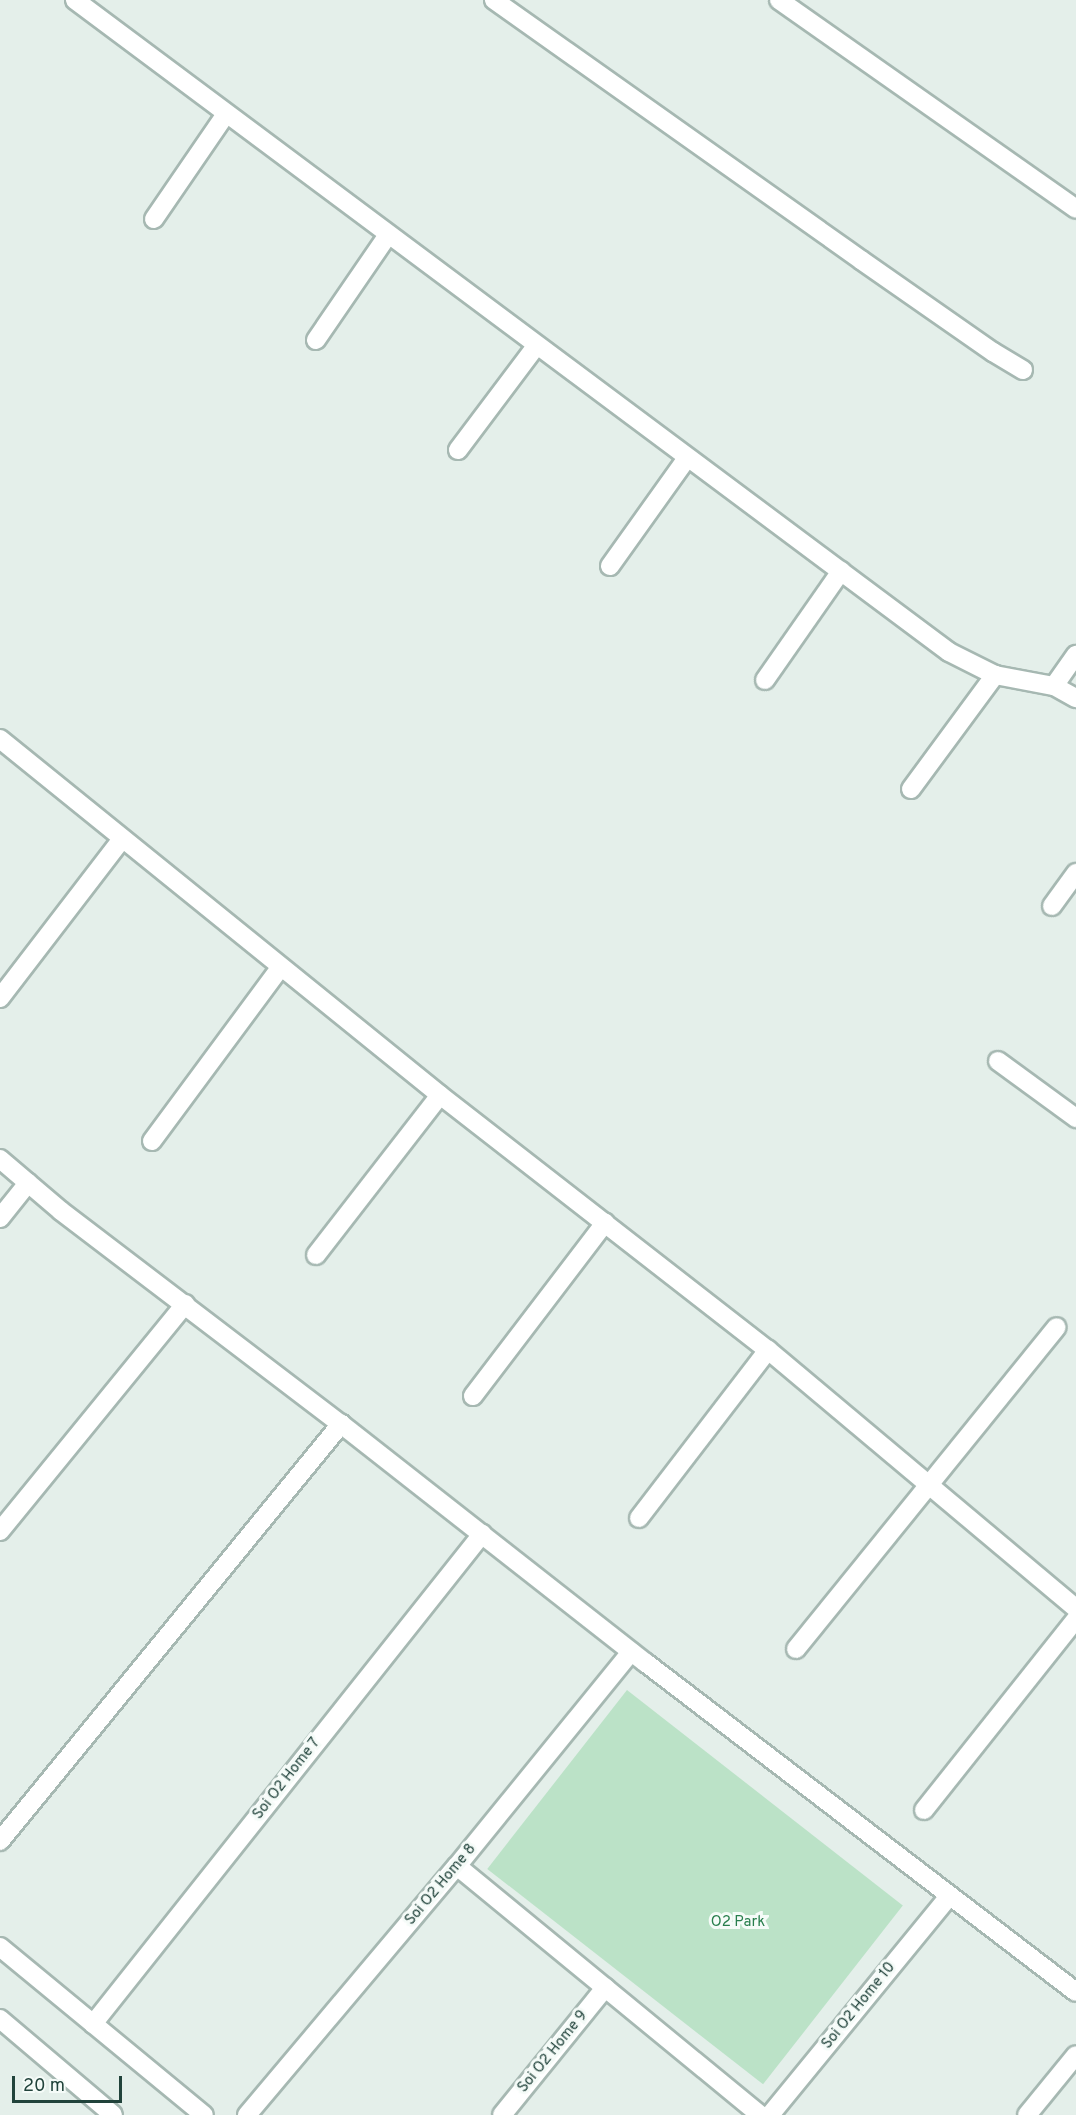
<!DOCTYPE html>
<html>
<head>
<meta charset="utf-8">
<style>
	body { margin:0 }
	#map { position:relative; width:1076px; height:2115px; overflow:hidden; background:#e4efea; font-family:Overpass,sans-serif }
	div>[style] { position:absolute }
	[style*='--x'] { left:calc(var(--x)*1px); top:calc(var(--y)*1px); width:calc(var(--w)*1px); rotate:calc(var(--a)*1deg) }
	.green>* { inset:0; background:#bbe2c7; transform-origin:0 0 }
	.roads { filter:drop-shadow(2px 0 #a6b8b2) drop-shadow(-2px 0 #a6b8b2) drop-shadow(0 2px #a6b8b2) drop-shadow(0 -2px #a6b8b2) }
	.minor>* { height:18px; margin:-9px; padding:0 9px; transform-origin:9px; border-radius:9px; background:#fff }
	span { translate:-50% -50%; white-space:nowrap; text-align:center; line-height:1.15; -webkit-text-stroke:6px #f5fbf8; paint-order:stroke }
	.street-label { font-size:15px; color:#21433b }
	.park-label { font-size:15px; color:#277e4c }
	.scale { position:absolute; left:12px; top:2076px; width:110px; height:27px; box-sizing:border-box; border:3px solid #21433b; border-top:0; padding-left:8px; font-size:18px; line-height:21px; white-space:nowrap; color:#21433b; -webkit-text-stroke:4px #f5fbf8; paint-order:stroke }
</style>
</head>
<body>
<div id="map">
	<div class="green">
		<i style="left:627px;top:1690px;width:350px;height:227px;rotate:38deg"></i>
	</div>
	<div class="roads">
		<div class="minor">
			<i style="--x:75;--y:0;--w:1090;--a:36.72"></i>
			<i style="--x:949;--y:652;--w:51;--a:26.6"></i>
			<i style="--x:995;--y:675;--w:60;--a:10.6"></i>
			<i style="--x:1054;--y:686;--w:25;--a:29"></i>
			<i style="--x:494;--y:0;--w:450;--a:35.3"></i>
			<i style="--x:861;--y:260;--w:161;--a:34.9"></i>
			<i style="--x:993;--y:352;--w:35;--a:31"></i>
			<i style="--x:779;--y:0;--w:363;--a:35.1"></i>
			<i style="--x:154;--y:219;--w:127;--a:-55.6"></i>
			<i style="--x:316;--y:340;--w:127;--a:-55.6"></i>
			<i style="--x:458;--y:450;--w:130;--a:-53.1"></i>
			<i style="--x:610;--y:566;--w:133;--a:-54.5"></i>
			<i style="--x:765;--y:680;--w:133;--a:-55.1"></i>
			<i style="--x:1054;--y:686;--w:38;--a:-55"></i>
			<i style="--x:0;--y:739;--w:566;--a:38.98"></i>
			<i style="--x:440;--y:1095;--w:415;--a:37.9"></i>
			<i style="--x:768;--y:1350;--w:402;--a:40"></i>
			<i style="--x:911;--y:789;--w:142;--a:-53.6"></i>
			<i style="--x:1052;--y:906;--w:41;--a:-54"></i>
			<i style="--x:0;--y:998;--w:200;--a:-52.5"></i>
			<i style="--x:998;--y:1061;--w:97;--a:36.2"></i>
			<i style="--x:152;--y:1141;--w:215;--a:-53.5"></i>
			<i style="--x:0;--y:1159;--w:80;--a:40.4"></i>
			<i style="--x:61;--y:1211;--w:352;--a:37.3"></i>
			<i style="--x:341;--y:1424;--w:387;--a:38.1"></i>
			<i style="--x:646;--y:1663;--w:541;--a:37.42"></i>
			<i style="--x:0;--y:1218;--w:45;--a:-51.3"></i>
			<i style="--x:316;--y:1255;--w:202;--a:-52.2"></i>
			<i style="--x:473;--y:1396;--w:218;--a:-52.7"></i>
			<i style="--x:639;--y:1518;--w:212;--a:-52.5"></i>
			<i style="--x:0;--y:1531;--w:293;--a:-50.8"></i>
			<i style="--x:796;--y:1649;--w:414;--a:-51"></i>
			<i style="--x:924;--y:1810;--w:244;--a:-51.5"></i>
			<i style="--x:0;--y:1841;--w:539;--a:-50.73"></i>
			<i style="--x:457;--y:1866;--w:392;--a:39.4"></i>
			<i style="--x:0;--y:1947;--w:264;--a:39.5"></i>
			<i style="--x:0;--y:2019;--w:148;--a:40.3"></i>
			<i style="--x:93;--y:2024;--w:626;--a:-51.55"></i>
			<i style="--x:247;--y:2115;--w:326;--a:-49.9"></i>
			<i style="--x:457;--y:1866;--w:276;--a:-50.9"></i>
			<i style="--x:502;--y:2115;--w:164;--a:-51"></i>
			<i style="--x:770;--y:2115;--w:283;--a:-50.7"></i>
			<i style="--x:1027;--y:2115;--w:77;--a:-50.8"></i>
		</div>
	</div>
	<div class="street-label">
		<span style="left:287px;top:1779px;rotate:-52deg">Soi O2 Home 7</span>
		<span style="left:441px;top:1885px;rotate:-50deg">Soi O2 Home 8</span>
		<span style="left:859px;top:2006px;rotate:-51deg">Soi O2 Home 10</span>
		<span style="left:553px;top:2052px;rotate:-51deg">Soi O2 Home 9</span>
	</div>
	<div class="park-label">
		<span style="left:738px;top:1923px">O2 Park</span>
	</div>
	<div class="scale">20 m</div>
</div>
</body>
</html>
